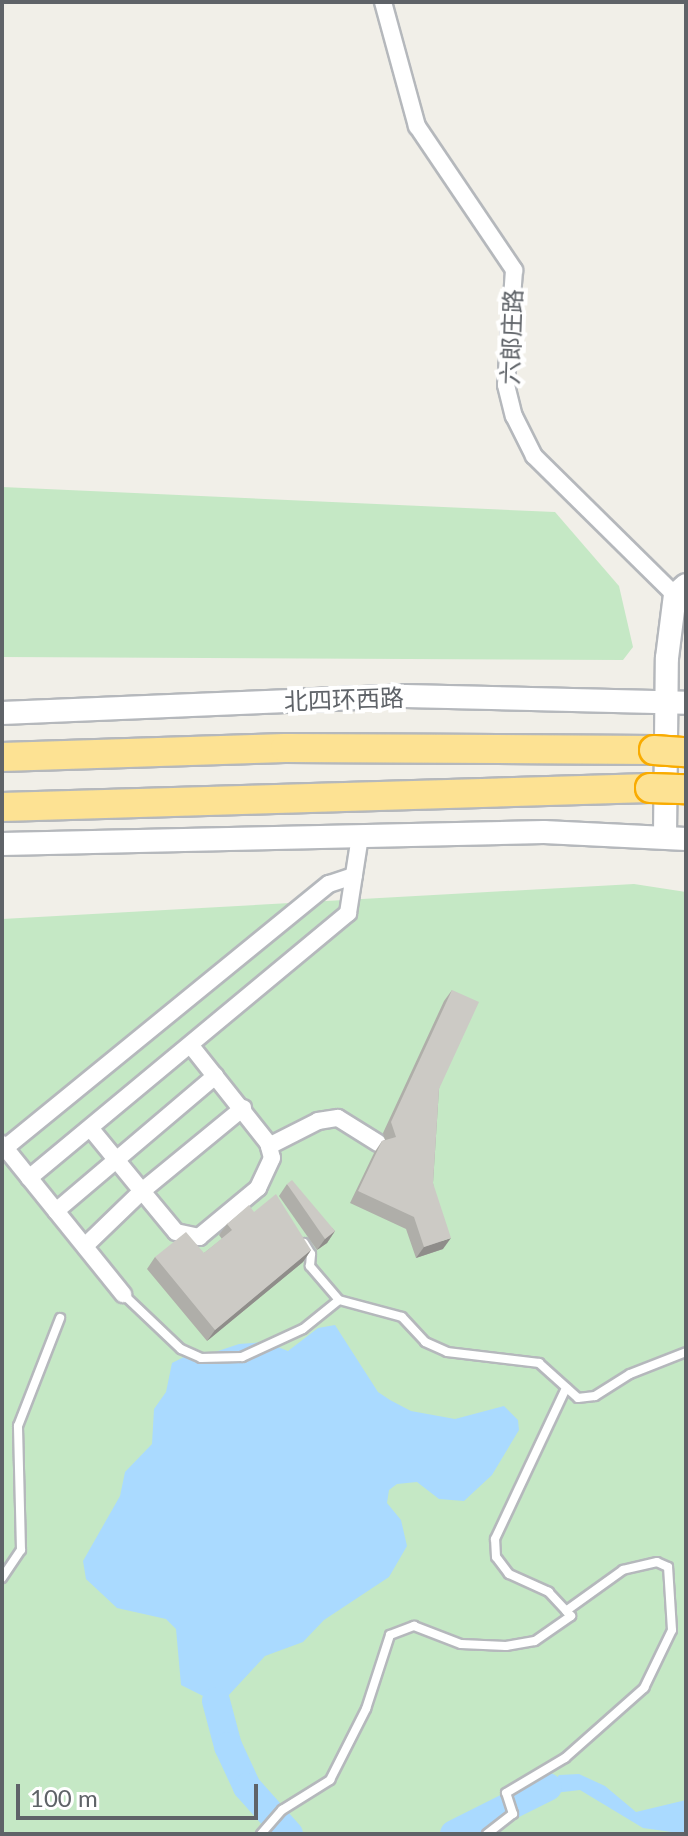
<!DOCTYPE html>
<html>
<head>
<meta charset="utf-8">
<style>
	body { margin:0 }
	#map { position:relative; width:688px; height:1836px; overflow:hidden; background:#f1efe8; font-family:Lato,"Noto Sans SC",sans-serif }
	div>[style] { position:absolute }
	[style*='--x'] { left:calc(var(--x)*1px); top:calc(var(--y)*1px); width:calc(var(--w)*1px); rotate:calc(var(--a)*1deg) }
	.green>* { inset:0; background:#c5e8c5 }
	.water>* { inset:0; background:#aadaff }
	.river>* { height:28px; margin:-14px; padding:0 14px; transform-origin:14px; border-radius:14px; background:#aadaff }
	.roads { filter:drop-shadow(2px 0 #b5b8bc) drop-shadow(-2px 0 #b5b8bc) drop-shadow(0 2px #b5b8bc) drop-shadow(0 -2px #b5b8bc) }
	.lane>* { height:8px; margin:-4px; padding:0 4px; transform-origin:4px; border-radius:4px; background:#fff }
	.street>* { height:16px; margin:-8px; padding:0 8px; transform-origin:8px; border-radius:8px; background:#fff }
	.secondary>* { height:22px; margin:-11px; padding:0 11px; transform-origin:11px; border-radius:11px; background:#fff }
	.highway>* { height:28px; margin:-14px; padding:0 14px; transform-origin:14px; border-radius:14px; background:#fde293 }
	.bridges { filter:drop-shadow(2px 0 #f9ab00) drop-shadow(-2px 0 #f9ab00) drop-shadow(0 2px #f9ab00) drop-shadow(0 -2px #f9ab00) }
	.highway-bridge>* { height:28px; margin:-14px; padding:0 14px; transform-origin:14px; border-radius:14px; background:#fde293 }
	.wall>* { inset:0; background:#afaea9 }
	.shaded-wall>* { inset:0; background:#8f8d8a }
	.building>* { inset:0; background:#cccac5 }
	span { translate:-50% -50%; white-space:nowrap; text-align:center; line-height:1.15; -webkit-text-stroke:8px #fff; paint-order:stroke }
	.street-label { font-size:24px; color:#5f6368 }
	.frame { position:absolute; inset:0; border:4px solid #5f6368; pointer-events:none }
	.scale { position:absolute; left:16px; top:1784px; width:242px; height:36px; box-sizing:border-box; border:4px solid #5f6368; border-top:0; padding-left:10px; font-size:24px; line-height:28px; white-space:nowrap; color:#5f6368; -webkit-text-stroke:6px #fff; paint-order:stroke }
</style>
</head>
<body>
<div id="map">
	<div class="green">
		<i style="clip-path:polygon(2px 487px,555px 512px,619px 586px,633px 647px,623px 660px,2px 657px)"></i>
		<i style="clip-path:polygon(634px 884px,686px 892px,686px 1834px,2px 1834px,2px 919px)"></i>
	</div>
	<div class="water">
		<i style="clip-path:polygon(335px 1325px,378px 1392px,390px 1400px,411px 1411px,455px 1419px,504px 1406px,518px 1420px,519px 1430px,492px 1475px,464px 1501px,439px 1499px,417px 1482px,397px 1484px,389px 1490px,387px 1503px,401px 1520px,407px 1546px,389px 1577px,324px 1620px,303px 1642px,265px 1656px,228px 1696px,211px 1700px,181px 1685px,176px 1629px,166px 1619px,117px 1608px,86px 1579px,83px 1561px,120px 1496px,125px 1472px,152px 1444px,154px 1409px,166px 1392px,172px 1363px,194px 1352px,212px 1353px,239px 1344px,265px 1342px,288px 1351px,318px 1328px)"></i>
		<i style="clip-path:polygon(579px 1774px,605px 1786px,636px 1812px,686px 1800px,686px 1834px,643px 1828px,580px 1790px,546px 1794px,559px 1775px)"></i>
	</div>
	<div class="river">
		<i style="--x:216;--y:1701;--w:47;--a:75.1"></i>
		<i style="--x:228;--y:1746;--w:45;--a:65.1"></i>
		<i style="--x:247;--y:1787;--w:63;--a:48.2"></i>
		<i style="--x:454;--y:1834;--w:105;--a:-26.6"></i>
	</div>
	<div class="roads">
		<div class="lane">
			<i style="--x:123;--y:1294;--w:80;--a:43.5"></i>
			<i style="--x:181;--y:1349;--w:22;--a:24"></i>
			<i style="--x:201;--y:1358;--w:41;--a:-1.4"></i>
			<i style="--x:242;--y:1357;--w:67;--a:-24.7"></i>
			<i style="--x:303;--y:1329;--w:46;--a:-38.9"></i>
			<i style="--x:339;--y:1300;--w:45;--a:-130.5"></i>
			<i style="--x:310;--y:1266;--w:12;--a:-85"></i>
			<i style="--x:311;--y:1254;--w:13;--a:-122"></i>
			<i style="--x:339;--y:1300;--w:65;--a:15.1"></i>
			<i style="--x:402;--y:1317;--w:34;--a:47"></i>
			<i style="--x:425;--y:1342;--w:24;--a:24"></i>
			<i style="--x:447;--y:1352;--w:93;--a:6.8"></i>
			<i style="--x:539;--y:1363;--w:52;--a:41.9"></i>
			<i style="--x:578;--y:1398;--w:17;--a:-7"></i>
			<i style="--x:595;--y:1396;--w:41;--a:-32.2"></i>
			<i style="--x:630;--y:1374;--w:60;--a:-21.4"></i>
			<i style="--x:2;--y:1578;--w:34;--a:-56"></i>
			<i style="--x:21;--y:1550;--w:124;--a:-91.4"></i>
			<i style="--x:18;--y:1426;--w:116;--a:-68.7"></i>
			<i style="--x:261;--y:1834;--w:32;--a:-49"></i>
			<i style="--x:282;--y:1810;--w:57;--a:-32"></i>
			<i style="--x:330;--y:1780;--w:80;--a:-63.1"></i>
			<i style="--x:366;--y:1709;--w:78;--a:-72"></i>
			<i style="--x:390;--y:1635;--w:26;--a:-21"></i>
			<i style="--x:414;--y:1626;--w:50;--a:21"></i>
			<i style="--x:461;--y:1644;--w:45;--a:2.5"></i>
			<i style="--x:506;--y:1646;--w:29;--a:-10"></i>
			<i style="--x:535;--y:1641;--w:44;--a:-34.8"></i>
			<i style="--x:571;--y:1616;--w:33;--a:-133"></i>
			<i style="--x:549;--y:1592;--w:44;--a:-155.8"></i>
			<i style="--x:509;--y:1574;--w:21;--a:-127"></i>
			<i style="--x:496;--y:1557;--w:18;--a:-93"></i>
			<i style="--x:495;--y:1539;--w:167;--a:-64.8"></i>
			<i style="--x:487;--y:1834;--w:33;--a:-38"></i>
			<i style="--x:513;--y:1814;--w:22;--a:-108"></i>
			<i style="--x:506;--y:1793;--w:69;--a:-30.7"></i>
			<i style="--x:565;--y:1758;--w:106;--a:-41.5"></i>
			<i style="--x:644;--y:1688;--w:64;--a:-64.2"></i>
			<i style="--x:672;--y:1630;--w:63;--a:-93.6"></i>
			<i style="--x:668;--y:1567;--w:12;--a:-156"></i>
			<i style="--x:657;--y:1562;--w:35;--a:167"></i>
			<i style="--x:623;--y:1570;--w:70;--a:144.3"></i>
		</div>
		<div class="street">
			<i style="--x:383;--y:2;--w:129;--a:74.7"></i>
			<i style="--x:417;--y:126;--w:174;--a:56"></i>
			<i style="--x:514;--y:270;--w:115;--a:94"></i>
			<i style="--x:506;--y:385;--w:32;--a:76"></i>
			<i style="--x:514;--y:416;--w:45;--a:63.4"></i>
			<i style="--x:534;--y:456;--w:198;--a:44.6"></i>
			<i style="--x:91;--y:1129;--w:80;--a:50.6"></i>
			<i style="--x:142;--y:1191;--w:131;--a:-39.4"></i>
			<i style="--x:2;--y:1144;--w:193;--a:51.1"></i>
			<i style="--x:269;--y:1146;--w:55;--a:-27"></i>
			<i style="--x:318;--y:1121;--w:20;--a:-9"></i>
			<i style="--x:338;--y:1118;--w:47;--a:32"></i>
			<i style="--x:5;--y:1148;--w:418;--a:-39.2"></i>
			<i style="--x:329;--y:884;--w:26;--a:-18"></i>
			<i style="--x:29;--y:1178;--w:415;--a:-39.7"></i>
			<i style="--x:348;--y:913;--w:78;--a:-81.1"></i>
			<i style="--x:56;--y:1211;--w:209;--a:-40.3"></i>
			<i style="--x:85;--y:1246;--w:79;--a:-44"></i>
			<i style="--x:142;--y:1191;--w:53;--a:50.3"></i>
			<i style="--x:176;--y:1232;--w:24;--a:12"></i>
			<i style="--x:199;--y:1237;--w:77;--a:-39.7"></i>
			<i style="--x:258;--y:1188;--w:33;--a:-65"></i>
			<i style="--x:272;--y:1158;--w:16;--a:-105"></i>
			<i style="--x:268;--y:1143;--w:122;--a:-128.4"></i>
		</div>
		<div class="secondary">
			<i style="--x:2;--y:713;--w:403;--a:-2.4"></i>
			<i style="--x:405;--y:696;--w:281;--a:1.4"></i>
			<i style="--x:665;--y:836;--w:178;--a:-89.4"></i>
			<i style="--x:667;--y:658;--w:64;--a:-82.8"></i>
			<i style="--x:675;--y:595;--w:15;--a:-42"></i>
			<i style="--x:2;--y:844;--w:542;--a:-1.27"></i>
			<i style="--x:544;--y:832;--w:142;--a:2.8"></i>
		</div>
		<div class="highway">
			<i style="--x:2;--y:757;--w:283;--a:-1.8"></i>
			<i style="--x:285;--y:748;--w:369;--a:0.3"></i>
			<i style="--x:2;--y:807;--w:648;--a:-1.68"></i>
		</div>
	</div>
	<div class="bridges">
		<div class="highway-bridge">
			<i style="--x:654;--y:750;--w:32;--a:4"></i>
			<i style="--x:650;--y:788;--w:36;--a:2"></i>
		</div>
	</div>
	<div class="wall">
		<i style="clip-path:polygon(452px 990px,439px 1089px,433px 1183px,443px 1249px,416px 1258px,406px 1229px,350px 1203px,374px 1153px,382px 1141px,385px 1140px,383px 1133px,444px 1001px)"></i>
		<i style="clip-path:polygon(287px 1184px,335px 1231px,327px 1243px,317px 1250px,279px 1196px)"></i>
		<i style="clip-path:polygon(254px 1212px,311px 1250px,303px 1262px,207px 1341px,147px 1269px,155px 1257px,204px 1253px,222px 1239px,219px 1235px,227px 1224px)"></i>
	</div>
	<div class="shaded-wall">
		<i style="clip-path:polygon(335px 1231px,327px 1243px,317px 1250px,325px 1239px)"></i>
		<i style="clip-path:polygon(451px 1238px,443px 1249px,416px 1258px,424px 1247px)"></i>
		<i style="clip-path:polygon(311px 1250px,303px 1262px,207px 1341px,215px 1330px)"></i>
	</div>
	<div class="building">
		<i style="clip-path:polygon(452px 990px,479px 1002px,439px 1089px,433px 1183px,451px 1238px,424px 1247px,414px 1217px,358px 1191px,382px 1141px,396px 1137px,391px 1122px)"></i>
		<i style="clip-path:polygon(292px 1180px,335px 1231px,325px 1239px,287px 1184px)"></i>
		<i style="clip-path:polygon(276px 1194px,311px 1250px,215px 1330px,155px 1257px,186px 1232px,204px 1253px,232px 1230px,227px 1224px,249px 1205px,254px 1212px)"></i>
	</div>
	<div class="street-label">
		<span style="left:511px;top:337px;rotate:-88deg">六郎庄路</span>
		<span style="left:344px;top:699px;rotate:-2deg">北四环西路</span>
	</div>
	<div class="frame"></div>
	<div class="scale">100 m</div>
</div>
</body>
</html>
